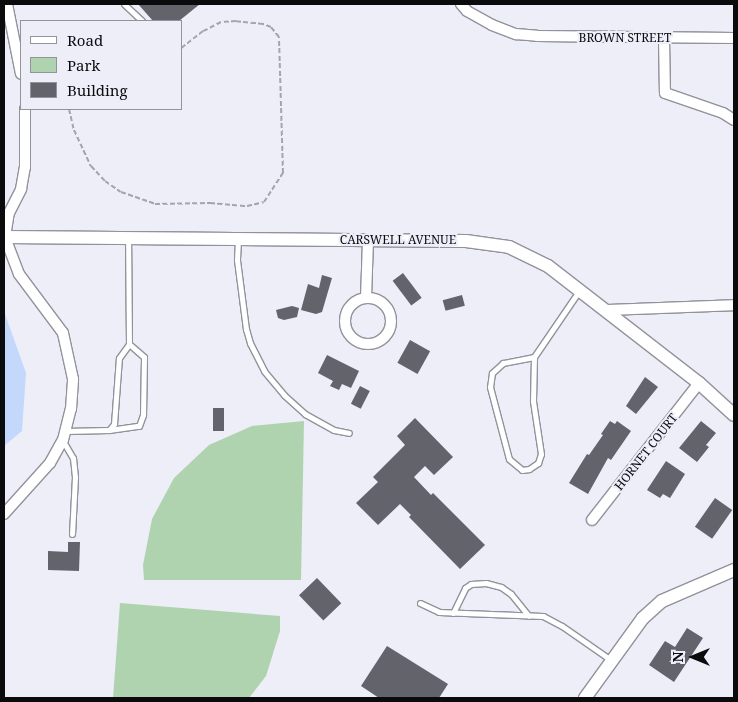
<!DOCTYPE html>
<html>
<head>
<meta charset="utf-8">
<style>
	body { margin:0 }
	#map { position:relative; width:738px; height:702px; overflow:hidden; background:#edeef8; font-family:"Noto Serif",serif }
	div>[style] { position:absolute }
	[style*='--x'] { left:calc(var(--x)*1px); top:calc(var(--y)*1px); width:calc(var(--w)*1px); rotate:calc(var(--a)*1deg) }
	.green>* { inset:0; background:#b0d3af }
	.water>* { inset:0; background:#c4d8fb }
	.building>* { inset:0; background:#63636c; transform-origin:0 0 }
	.path>* { height:2px; margin-top:-1px; transform-origin:0; background:repeating-linear-gradient(90deg,#a4a5ac 0 5px,transparent 0 7.5px) }
	.roads { filter:drop-shadow(1px 0 #92929c) drop-shadow(-1px 0 #92929c) drop-shadow(0 1px #92929c) drop-shadow(0 -1px #92929c) }
	.service>* { height:5px; margin:-2.5px; padding:0 2.5px; transform-origin:2.5px; border-radius:2.5px; background:#fff }
	.minor>* { height:10px; margin:-5px; padding:0 5px; transform-origin:5px; border-radius:5px; background:#fff }
	.minor>.ring { margin:-5px; padding:0; box-sizing:content-box; background:none; border:10px solid #fff; border-radius:50% }
	.tertiary>* { height:12px; margin:-6px; padding:0 6px; transform-origin:6px; border-radius:6px; background:#fff }
	span { translate:-50% -50%; white-space:nowrap; text-align:center; line-height:1.15; -webkit-text-stroke:4px #edeef8; paint-order:stroke }
	.street-label { font-size:12px; color:#0b0b0e }
	.frame { position:absolute; inset:0; border:5px solid #0b0b0e; pointer-events:none }
	.legend { position:absolute; left:20px; top:20px; width:162px; height:90px; box-sizing:border-box; background:#edeef8; border:1px solid #93939a; margin:0; padding:6px 9px; list-style:none; font-size:15px; color:#0b0b0e }
	.legend li { display:flex; align-items:center; gap:10px; height:25px }
	.legend b { width:25px; border:1px solid #93939a }
	.north { position:absolute; left:668px; top:632px; width:50px; height:50px; -webkit-text-stroke:4px #edeef8; paint-order:stroke; rotate:270deg; font-size:14px; font-weight:700; line-height:20px; text-align:center; color:#0b0b0e }
	.north::after { content:''; display:block; margin:auto; width:18px; height:22px; background:#0b0b0e; clip-path:polygon(50% 0,100% 100%,50% 72%,0 100%) }
</style>
</head>
<body>
<div id="map">
	<div class="green">
		<i style="clip-path:polygon(304px 421px,301px 580px,144px 580px,143px 565px,152px 519px,174px 478px,209px 445px,252px 426px)"></i>
		<i style="clip-path:polygon(120px 603px,280px 616px,280px 631px,266px 676px,249px 698px,113px 698px)"></i>
	</div>
	<div class="water">
		<i style="clip-path:polygon(4px 311px,26px 373px,22px 431px,4px 446px)"></i>
	</div>
	<div class="building">
		<i style="clip-path:polygon(138px 4px,200px 4px,179px 21px,153px 21px)"></i>
		<i style="left:403px;top:273px;width:31px;height:13px;rotate:53deg"></i>
		<i style="clip-path:polygon(322px 275px,332px 278px,322px 312px,316px 314px,301px 310px,308px 284px,319px 288px)"></i>
		<i style="left:462px;top:295px;width:11px;height:20px;rotate:75deg"></i>
		<i style="clip-path:polygon(292px 306px,299px 308px,297px 317px,284px 320px,278px 318px,276px 310px)"></i>
		<i style="left:410px;top:340px;width:23px;height:26px;rotate:29deg"></i>
		<i style="clip-path:polygon(327px 355px,359px 371px,351px 388px,342px 384px,339px 390px,330px 386px,333px 381px,318px 373px)"></i>
		<i style="clip-path:polygon(645px 377px,658px 387px,636px 414px,626px 406px)"></i>
		<i style="left:360px;top:386px;width:11px;height:20px;rotate:27deg"></i>
		<i style="left:213px;top:408px;width:11px;height:23px"></i>
		<i style="clip-path:polygon(415px 418px,453px 457px,434px 475px,425px 466px,414px 477px,431px 495px,433px 493px,485px 545px,460px 569px,409px 517px,411px 515px,400px 504px,378px 525px,356px 503px,378px 482px,373px 477px,405px 445px,397px 436px)"></i>
		<i style="clip-path:polygon(610px 421px,615px 424px,617px 421px,631px 431px,611px 460px,608px 458px,588px 494px,569px 483px,587px 454px,589px 455px,603px 435px,601px 434px)"></i>
		<i style="clip-path:polygon(701px 421px,716px 433px,706px 445px,709px 447px,697px 462px,679px 448px)"></i>
		<i style="clip-path:polygon(666px 461px,685px 474px,670px 498px,663px 494px,660px 498px,647px 490px)"></i>
		<i style="left:715px;top:498px;width:21px;height:35px;rotate:35deg"></i>
		<i style="clip-path:polygon(68px 542px,80px 542px,79px 571px,48px 570px,48px 551px,68px 552px)"></i>
		<i style="left:317px;top:578px;width:35px;height:25px;rotate:46deg"></i>
		<i style="clip-path:polygon(687px 628px,703px 638px,674px 682px,649px 665px,665px 641px,675px 647px)"></i>
		<i style="clip-path:polygon(387px 646px,448px 684px,439px 698px,379px 698px,361px 686px)"></i>
	</div>
	<div class="path">
		<i style="--x:69;--y:109;--w:22;--a:77"></i>
		<i style="--x:74;--y:130;--w:40;--a:65"></i>
		<i style="--x:91;--y:166;--w:21;--a:47"></i>
		<i style="--x:105;--y:181;--w:19;--a:35"></i>
		<i style="--x:121;--y:192;--w:36;--a:19"></i>
		<i style="--x:155;--y:204;--w:55;--a:-1"></i>
		<i style="--x:210;--y:203;--w:37;--a:5"></i>
		<i style="--x:247;--y:206;--w:17;--a:-13"></i>
		<i style="--x:264;--y:202;--w:35;--a:-57"></i>
		<i style="--x:283;--y:173;--w:136;--a:-91.7"></i>
		<i style="--x:279;--y:37;--w:13;--a:-129"></i>
		<i style="--x:271;--y:27;--w:9;--a:-159"></i>
		<i style="--x:263;--y:24;--w:27;--a:-174"></i>
		<i style="--x:236;--y:21;--w:15;--a:176"></i>
		<i style="--x:221;--y:22;--w:20;--a:153"></i>
		<i style="--x:203;--y:31;--w:28;--a:142"></i>
	</div>
	<div class="roads">
		<div class="service">
			<i style="--x:124;--y:4;--w:25;--a:43"></i>
			<i style="--x:238;--y:240;--w:20;--a:93"></i>
			<i style="--x:237;--y:260;--w:70;--a:82.6"></i>
			<i style="--x:246;--y:329;--w:15;--a:74"></i>
			<i style="--x:250;--y:343;--w:31;--a:63"></i>
			<i style="--x:264;--y:371;--w:31;--a:50"></i>
			<i style="--x:284;--y:395;--w:28;--a:42"></i>
			<i style="--x:305;--y:414;--w:33;--a:29"></i>
			<i style="--x:334;--y:430;--w:15;--a:11"></i>
			<i style="--x:534;--y:357;--w:32;--a:169"></i>
			<i style="--x:503;--y:363;--w:15;--a:138"></i>
			<i style="--x:492;--y:373;--w:14;--a:98"></i>
			<i style="--x:490;--y:387;--w:74;--a:75.2"></i>
			<i style="--x:509;--y:459;--w:17;--a:40"></i>
			<i style="--x:522;--y:470;--w:7;--a:-8"></i>
			<i style="--x:529;--y:469;--w:11;--a:-34"></i>
			<i style="--x:538;--y:463;--w:9;--a:-72"></i>
			<i style="--x:541;--y:454;--w:54;--a:-98.6"></i>
			<i style="--x:533;--y:401;--w:44;--a:-88.7"></i>
			<i style="--x:534;--y:357;--w:80;--a:-55.7"></i>
			<i style="--x:109;--y:430;--w:8;--a:-50"></i>
			<i style="--x:114;--y:424;--w:66;--a:-85.7"></i>
			<i style="--x:119;--y:358;--w:17;--a:-54"></i>
			<i style="--x:129;--y:344;--w:105;--a:-90.5"></i>
			<i style="--x:65;--y:431;--w:44;--a:-1.3"></i>
			<i style="--x:109;--y:430;--w:30;--a:-8"></i>
			<i style="--x:139;--y:426;--w:12;--a:-70"></i>
			<i style="--x:143;--y:415;--w:58;--a:-89"></i>
			<i style="--x:144;--y:357;--w:20;--a:-139"></i>
			<i style="--x:63;--y:441;--w:20;--a:60"></i>
			<i style="--x:73;--y:458;--w:19;--a:84"></i>
			<i style="--x:75;--y:477;--w:57;--a:93"></i>
			<i style="--x:420;--y:603;--w:21;--a:25"></i>
			<i style="--x:439;--y:612;--w:104;--a:2.2"></i>
			<i style="--x:543;--y:616;--w:21;--a:28"></i>
			<i style="--x:562;--y:626;--w:60;--a:34.8"></i>
			<i style="--x:453;--y:613;--w:28;--a:-64"></i>
			<i style="--x:465;--y:588;--w:7;--a:-34"></i>
			<i style="--x:471;--y:584;--w:15;--a:-4"></i>
			<i style="--x:486;--y:583;--w:16;--a:15"></i>
			<i style="--x:501;--y:587;--w:12;--a:35"></i>
			<i style="--x:511;--y:594;--w:28;--a:51"></i>
		</div>
		<div class="minor">
			<i style="--x:7;--y:4;--w:71;--a:78.7"></i>
			<i style="--x:461;--y:4;--w:9;--a:49"></i>
			<i style="--x:467;--y:11;--w:29;--a:29"></i>
			<i style="--x:492;--y:25;--w:26;--a:21"></i>
			<i style="--x:516;--y:34;--w:21;--a:5"></i>
			<i style="--x:537;--y:36;--w:197;--a:0.6"></i>
			<i style="--x:664;--y:38;--w:55;--a:89"></i>
			<i style="--x:665;--y:93;--w:61;--a:19"></i>
			<i style="--x:723;--y:113;--w:13;--a:32"></i>
			<i style="--x:366;--y:298;--w:58;--a:-88"></i>
			<i class="ring" style="left:345px;top:298px;width:36px;height:36px"></i>
			<i style="--x:606;--y:310;--w:128;--a:-2.2"></i>
			<i style="--x:4;--y:514;--w:69;--a:-48"></i>
			<i style="--x:50;--y:463;--w:26;--a:-61"></i>
			<i style="--x:63;--y:440;--w:32;--a:-76"></i>
			<i style="--x:71;--y:409;--w:30;--a:-86"></i>
			<i style="--x:73;--y:379;--w:47;--a:-102.3"></i>
			<i style="--x:63;--y:333;--w:74;--a:-126.7"></i>
			<i style="--x:19;--y:274;--w:40;--a:-111"></i>
			<i style="--x:5;--y:237;--w:24;--a:-81"></i>
			<i style="--x:9;--y:213;--w:27;--a:-63"></i>
			<i style="--x:21;--y:189;--w:22;--a:-80"></i>
			<i style="--x:25;--y:167;--w:58;--a:-90"></i>
			<i style="--x:592;--y:520;--w:174;--a:-52"></i>
		</div>
		<div class="tertiary">
			<i style="--x:5;--y:237;--w:461;--a:0.5"></i>
			<i style="--x:466;--y:241;--w:43;--a:7.9"></i>
			<i style="--x:509;--y:247;--w:43;--a:26"></i>
			<i style="--x:548;--y:266;--w:191;--a:37.8"></i>
			<i style="--x:699;--y:383;--w:47;--a:42.4"></i>
			<i style="--x:585;--y:698;--w:99;--a:-54.1"></i>
			<i style="--x:643;--y:618;--w:25;--a:-42"></i>
			<i style="--x:662;--y:601;--w:78;--a:-23.3"></i>
		</div>
	</div>
	<div class="street-label">
		<span style="left:625px;top:38px">BROWN STREET</span>
		<span style="left:398px;top:240px">CARSWELL AVENUE</span>
		<span style="left:646px;top:452px;rotate:-52deg">HORNET COURT</span>
	</div>
	<div class="frame"></div>
	<ul class="legend">
	<li><b style="height:6px;background:#fff"></b>Road</li>
	<li><b style="height:14px;background:#b0d3af"></b>Park</li>
	<li><b style="height:14px;background:#63636c"></b>Building</li>
	</ul>
	<div class="north">N</div>
</div>
</body>
</html>
